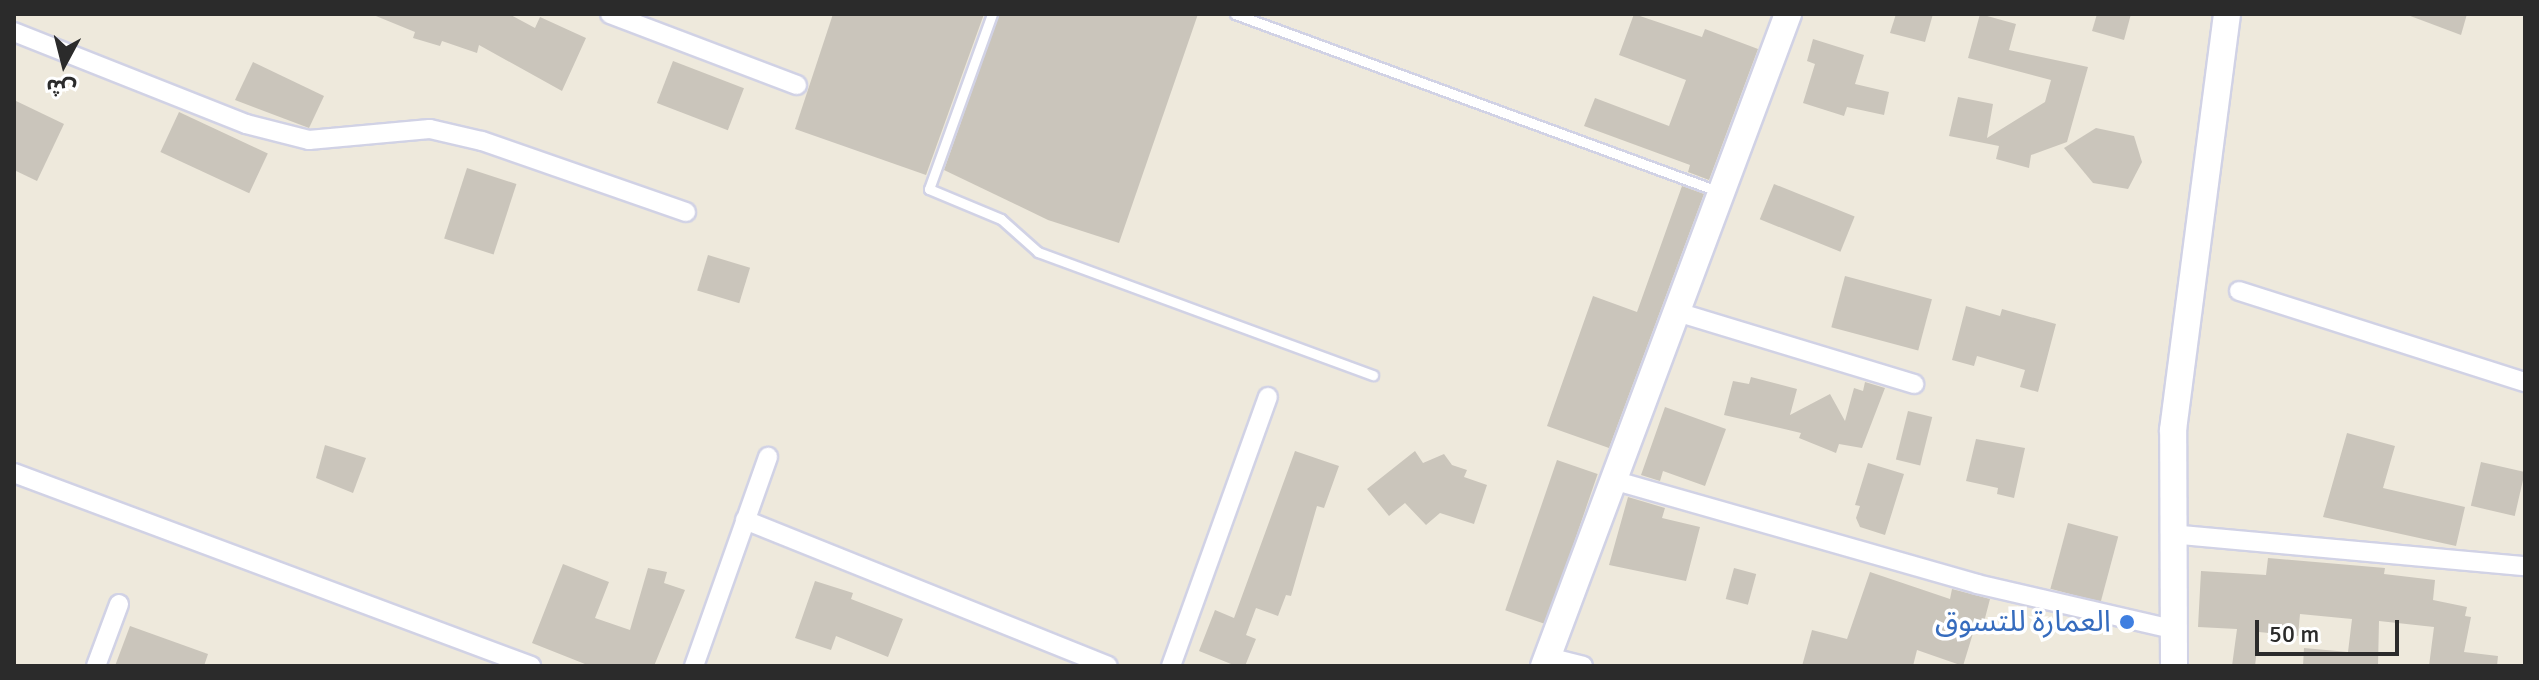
<!DOCTYPE html>
<html>
<head>
<meta charset="utf-8">
<style>
	body { margin:0 }
	#map { position:relative; width:2539px; height:680px; overflow:hidden; background:#eee9dc; font-family:Signika,"Noto Sans Arabic",sans-serif }
	div>[style] { position:absolute }
	[style*='--x'] { left:calc(var(--x)*1px); top:calc(var(--y)*1px); width:calc(var(--w)*1px); rotate:calc(var(--a)*1deg) }
	.building>* { inset:0; background:#cac5bb; transform-origin:0 0 }
	.roads { filter:drop-shadow(2px 0 #d1d2e5) drop-shadow(-2px 0 #d1d2e5) drop-shadow(0 2px #d1d2e5) drop-shadow(0 -2px #d1d2e5) }
	.lane>* { height:9px; margin:-4.5px; padding:0 4.5px; transform-origin:4.5px; border-radius:4.5px; background:#fff }
	.street>* { height:18px; margin:-9px; padding:0 9px; transform-origin:9px; border-radius:9px; background:#fff }
	.secondary>* { height:26px; margin:-13px; padding:0 13px; transform-origin:13px; border-radius:13px; background:#fff }
	.dots>* { width:22px; height:22px; translate:-50% -50%; box-sizing:border-box; border:4px solid #fff; border-radius:50% }
	span { translate:-50% -50%; white-space:nowrap; text-align:center; line-height:1.15; -webkit-text-stroke:7px #fff; paint-order:stroke }
	.shop-label { font-size:30px; color:#366cbe }
	.right { translate:-100% -50%; text-align:right }
	.frame { position:absolute; inset:0; border:16px solid #2b2b2b; pointer-events:none }
	.north { position:absolute; left:24px; top:24px; width:80px; height:80px; -webkit-text-stroke:6px #fff; paint-order:stroke; rotate:187deg; font-size:22px; font-weight:700; line-height:32px; text-align:center; color:#2b2b2b }
	.north::after { content:''; display:block; margin:auto; width:28px; height:36px; background:#2b2b2b; clip-path:polygon(50% 0,100% 100%,50% 72%,0 100%) }
	.scale { position:absolute; left:2255px; top:620px; width:144px; height:36px; box-sizing:border-box; border:4px solid #2b2b2b; border-top:0; padding-left:10px; font-size:24px; line-height:28px; white-space:nowrap; color:#2b2b2b; -webkit-text-stroke:6px #fff; paint-order:stroke }
</style>
</head>
<body>
<div id="map">
	<div class="building">
		<i style="clip-path:polygon(371px 14px,509px 14px,535px 28px,540px 17px,586px 38px,562px 91px,479px 45px,477px 53px,442px 41px,440px 46px,413px 38px,415px 32px)"></i>
		<i style="clip-path:polygon(833px 14px,984px 14px,926px 175px,795px 129px)"></i>
		<i style="clip-path:polygon(999px 14px,1198px 14px,1119px 243px,1048px 220px,944px 170px)"></i>
		<i style="clip-path:polygon(1634px 14px,1702px 37px,1705px 29px,1758px 49px,1709px 180px,1688px 172px,1690px 165px,1584px 126px,1595px 98px,1669px 126px,1686px 80px,1619px 55px)"></i>
		<i style="clip-path:polygon(1896px 14px,1933px 14px,1925px 42px,1890px 33px)"></i>
		<i style="clip-path:polygon(1980px 14px,2016px 24px,2009px 50px,2088px 67px,2067px 142px,2031px 155px,2029px 168px,1996px 159px,1999px 146px,1949px 136px,1958px 97px,1993px 104px,1987px 138px,2045px 102px,2051px 80px,1968px 58px)"></i>
		<i style="clip-path:polygon(2097px 14px,2131px 14px,2124px 40px,2092px 31px)"></i>
		<i style="clip-path:polygon(2405px 14px,2467px 14px,2461px 35px)"></i>
		<i style="clip-path:polygon(1813px 39px,1864px 55px,1855px 84px,1889px 92px,1884px 115px,1847px 107px,1844px 116px,1803px 103px,1815px 64px,1807px 61px)"></i>
		<i style="left:673px;top:61px;width:76px;height:45px;rotate:21deg"></i>
		<i style="clip-path:polygon(253px 62px,324px 96px,309px 128px,235px 100px)"></i>
		<i style="clip-path:polygon(14px 100px,64px 124px,37px 181px,14px 170px)"></i>
		<i style="left:179px;top:112px;width:98px;height:44px;rotate:25deg"></i>
		<i style="clip-path:polygon(2096px 128px,2134px 136px,2142px 162px,2128px 189px,2093px 183px,2064px 148px)"></i>
		<i style="left:467px;top:168px;width:52px;height:74px;rotate:18deg"></i>
		<i style="left:1774px;top:184px;width:87px;height:38px;rotate:22deg"></i>
		<i style="clip-path:polygon(1682px 186px,1704px 194px,1609px 448px,1547px 426px,1593px 296px,1637px 312px)"></i>
		<i style="left:708px;top:255px;width:44px;height:37px;rotate:17deg"></i>
		<i style="left:1845px;top:276px;width:90px;height:53px;rotate:15deg"></i>
		<i style="clip-path:polygon(1966px 306px,2000px 316px,2002px 309px,2056px 324px,2038px 392px,2020px 387px,2025px 370px,1977px 356px,1974px 366px,1952px 360px)"></i>
		<i style="clip-path:polygon(1751px 377px,1797px 389px,1790px 415px,1830px 394px,1845px 421px,1854px 388px,1863px 391px,1865px 382px,1885px 388px,1862px 448px,1839px 444px,1836px 453px,1799px 438px,1801px 433px,1724px 415px,1733px 381px,1749px 384px)"></i>
		<i style="clip-path:polygon(1665px 407px,1726px 429px,1705px 486px,1663px 471px,1660px 481px,1641px 475px)"></i>
		<i style="left:1908px;top:411px;width:25px;height:50px;rotate:14deg"></i>
		<i style="clip-path:polygon(2347px 433px,2395px 446px,2383px 488px,2465px 507px,2456px 546px,2323px 517px)"></i>
		<i style="clip-path:polygon(1976px 439px,2025px 448px,2014px 498px,1997px 494px,1998px 488px,1966px 481px)"></i>
		<i style="clip-path:polygon(325px 445px,366px 458px,353px 493px,316px 478px)"></i>
		<i style="clip-path:polygon(1295px 451px,1339px 466px,1324px 508px,1317px 506px,1291px 596px,1286px 595px,1278px 616px,1256px 608px,1246px 635px,1256px 639px,1245px 666px,1236px 666px,1199px 651px,1215px 610px,1234px 618px)"></i>
		<i style="clip-path:polygon(1415px 451px,1423px 463px,1444px 454px,1452px 465px,1467px 470px,1464px 477px,1487px 485px,1474px 524px,1440px 513px,1426px 525px,1405px 503px,1389px 516px,1367px 489px)"></i>
		<i style="left:1557px;top:460px;width:43px;height:159px;rotate:19deg"></i>
		<i style="left:2481px;top:462px;width:45px;height:45px;rotate:13deg"></i>
		<i style="clip-path:polygon(1868px 463px,1904px 474px,1885px 535px,1860px 527px,1856px 518px,1860px 506px,1855px 505px)"></i>
		<i style="clip-path:polygon(1628px 497px,1665px 508px,1662px 518px,1700px 527px,1686px 581px,1609px 565px)"></i>
		<i style="left:2068px;top:523px;width:52px;height:68px;rotate:15deg"></i>
		<i style="clip-path:polygon(2268px 558px,2385px 568px,2384px 574px,2435px 580px,2433px 600px,2467px 607px,2465px 616px,2471px 617px,2464px 652px,2498px 656px,2497px 666px,2429px 666px,2434px 627px,2379px 621px,2378px 666px,2303px 666px,2304px 648px,2348px 652px,2352px 619px,2300px 614px,2298px 636px,2259px 632px,2255px 666px,2232px 666px,2237px 629px,2198px 627px,2201px 571px,2266px 575px)"></i>
		<i style="clip-path:polygon(563px 564px,609px 582px,595px 618px,630px 630px,648px 568px,667px 572px,664px 583px,685px 590px,654px 666px,590px 666px,532px 643px)"></i>
		<i style="left:1734px;top:568px;width:23px;height:32px;rotate:15deg"></i>
		<i style="clip-path:polygon(1870px 572px,1950px 599px,1952px 589px,1990px 599px,1984px 622px,1977px 620px,1963px 666px,1917px 650px,1913px 666px,1802px 666px,1812px 630px,1847px 639px)"></i>
		<i style="clip-path:polygon(815px 581px,853px 593px,851px 599px,903px 619px,888px 657px,836px 636px,831px 650px,795px 638px)"></i>
		<i style="clip-path:polygon(130px 626px,208px 654px,204px 666px,115px 666px)"></i>
	</div>
	<div class="roads">
		<div class="lane">
			<i style="--x:992;--y:14;--w:186;--a:109.8"></i>
			<i style="--x:929;--y:189;--w:78;--a:22.6"></i>
			<i style="--x:1001;--y:219;--w:50;--a:41.7"></i>
			<i style="--x:1038;--y:252;--w:357;--a:20.2"></i>
			<i style="--x:1235;--y:14;--w:517;--a:20.15"></i>
		</div>
		<div class="street">
			<i style="--x:610;--y:14;--w:200;--a:20.8"></i>
			<i style="--x:14;--y:32;--w:250;--a:21.6"></i>
			<i style="--x:246;--y:124;--w:65;--a:14.3"></i>
			<i style="--x:309;--y:140;--w:121;--a:-5.2"></i>
			<i style="--x:430;--y:129;--w:53;--a:13"></i>
			<i style="--x:482;--y:141;--w:216;--a:19.2"></i>
			<i style="--x:2239;--y:291;--w:300;--a:17.7"></i>
			<i style="--x:1677;--y:312;--w:248;--a:16.9"></i>
			<i style="--x:14;--y:473;--w:552;--a:20.47"></i>
			<i style="--x:1613;--y:480;--w:379;--a:15.9"></i>
			<i style="--x:1977;--y:584;--w:200;--a:13"></i>
			<i style="--x:745;--y:520;--w:391;--a:21.9"></i>
			<i style="--x:2171;--y:534;--w:355;--a:5.2"></i>
			<i style="--x:1548;--y:657;--w:36;--a:14"></i>
			<i style="--x:96;--y:666;--w:66;--a:-69.6"></i>
			<i style="--x:694;--y:666;--w:222;--a:-70.5"></i>
			<i style="--x:1171;--y:666;--w:286;--a:-70.2"></i>
		</div>
		<div class="secondary">
			<i style="--x:1544;--y:666;--w:696;--a:-69.48"></i>
			<i style="--x:2174;--y:666;--w:236;--a:-90.2"></i>
			<i style="--x:2173;--y:430;--w:419;--a:-82.6"></i>
		</div>
	</div>
	<div class="dots">
		<i style="left:2127px;top:622px;background:#3f7fe0"></i>
	</div>
	<div class="shop-label">
		<span class="right" style="left:2111px;top:622px">العمارة للتسوق</span>
	</div>
	<div class="frame"></div>
	<div class="north">ش</div>
	<div class="scale">50 m</div>
</div>
</body>
</html>
